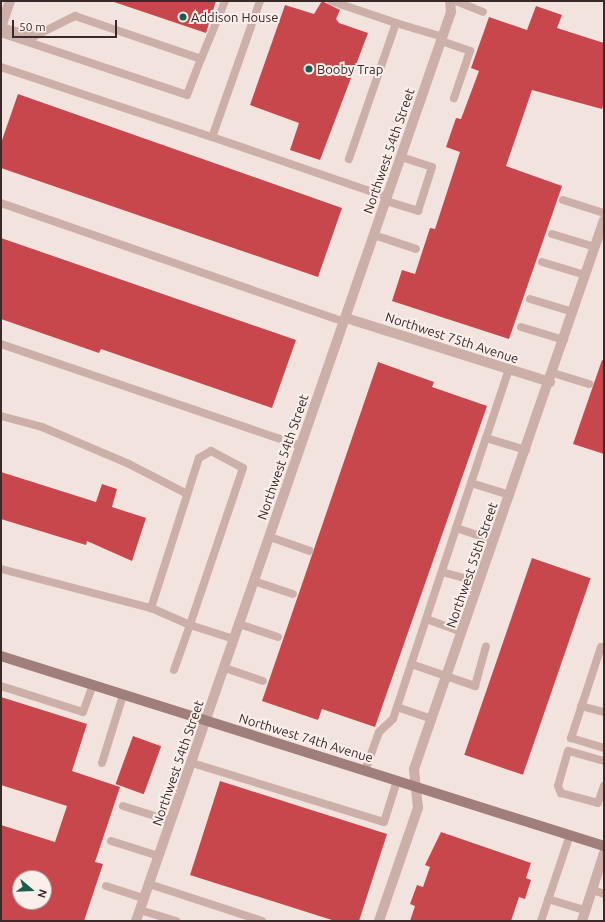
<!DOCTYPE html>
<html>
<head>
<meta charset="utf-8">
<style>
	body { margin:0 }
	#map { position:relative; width:605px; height:922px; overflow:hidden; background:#f3e3de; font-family:Ubuntu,sans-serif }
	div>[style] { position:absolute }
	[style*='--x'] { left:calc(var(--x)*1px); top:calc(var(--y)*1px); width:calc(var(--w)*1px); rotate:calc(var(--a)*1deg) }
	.building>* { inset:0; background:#c8474d; transform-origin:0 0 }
	.lane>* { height:8px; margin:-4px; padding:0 4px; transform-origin:4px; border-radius:4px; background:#ccafa9 }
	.street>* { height:10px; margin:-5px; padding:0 5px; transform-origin:5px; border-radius:5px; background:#ccafa9 }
	.secondary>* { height:10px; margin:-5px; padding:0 5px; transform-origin:5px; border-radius:5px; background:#a07e7b }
	.dots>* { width:11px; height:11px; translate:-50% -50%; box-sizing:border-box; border:2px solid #faefeb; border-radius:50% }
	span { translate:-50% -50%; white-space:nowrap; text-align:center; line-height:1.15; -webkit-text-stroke:4px #faefeb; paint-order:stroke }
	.poi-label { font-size:13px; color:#392a29 }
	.left { translate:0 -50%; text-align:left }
	.street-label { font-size:13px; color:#392a29 }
	.frame { position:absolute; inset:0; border:2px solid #392a29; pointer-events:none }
	.north { position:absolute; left:12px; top:870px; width:40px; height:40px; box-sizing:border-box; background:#faefeb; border:1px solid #ada09d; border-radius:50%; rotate:109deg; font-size:11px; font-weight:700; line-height:16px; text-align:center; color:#392a29 }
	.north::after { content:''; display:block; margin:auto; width:14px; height:18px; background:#1e5c4e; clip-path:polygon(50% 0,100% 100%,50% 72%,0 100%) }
	.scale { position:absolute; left:12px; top:20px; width:105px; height:18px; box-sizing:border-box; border:2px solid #392a29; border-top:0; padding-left:5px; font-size:12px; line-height:14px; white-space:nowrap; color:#392a29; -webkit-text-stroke:3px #faefeb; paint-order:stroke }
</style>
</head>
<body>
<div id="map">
	<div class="building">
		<i style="clip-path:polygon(111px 1px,216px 1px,206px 33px)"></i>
		<i style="clip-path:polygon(322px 1px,340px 10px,336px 19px,339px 23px,368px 33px,320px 160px,290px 150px,299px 123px,250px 105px,285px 5px,314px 14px)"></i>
		<i style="clip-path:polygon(536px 6px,562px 15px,557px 28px,604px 43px,604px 103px,602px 109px,532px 90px,506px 166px,562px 186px,509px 339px,392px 301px,402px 270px,415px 274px,430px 228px,435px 229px,460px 152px,446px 147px,456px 118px,461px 119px,479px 71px,471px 68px,489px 17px,527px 30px)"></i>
		<i style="clip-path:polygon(18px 94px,342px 208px,318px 277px,1px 168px,1px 143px)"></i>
		<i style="clip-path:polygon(1px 238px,296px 340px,272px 408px,101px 349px,99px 353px,1px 319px)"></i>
		<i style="clip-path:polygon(602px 360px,604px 361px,604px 454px,573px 444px)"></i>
		<i style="clip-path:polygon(378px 362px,434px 382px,432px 387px,487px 406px,375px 727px,322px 709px,318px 720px,262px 701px)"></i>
		<i style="clip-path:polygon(1px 472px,96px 502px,102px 484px,117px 489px,112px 507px,146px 518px,132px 561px,87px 541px,86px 545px,1px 519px)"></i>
		<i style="left:532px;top:558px;width:62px;height:208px;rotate:19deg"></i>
		<i style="clip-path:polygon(evenodd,1px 697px,87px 724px,72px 771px,120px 787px,95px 862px,103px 864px,84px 921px,1px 921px,1px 825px,55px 842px,67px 806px,1px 785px,1px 697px,20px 878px,44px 878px,44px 902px,20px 902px,20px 878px)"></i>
		<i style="left:133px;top:736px;width:30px;height:51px;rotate:20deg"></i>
		<i style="clip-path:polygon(220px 781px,387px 834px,359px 921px,335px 921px,190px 875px)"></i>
		<i style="clip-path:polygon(441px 832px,531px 863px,526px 878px,531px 880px,525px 899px,519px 897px,511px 921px,410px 921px,415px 906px,410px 904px,417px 885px,423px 887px,430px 867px,425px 865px)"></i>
	</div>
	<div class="lane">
		<i style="--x:260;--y:1;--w:144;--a:109.4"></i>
		<i style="--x:212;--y:137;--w:185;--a:18.9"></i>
		<i style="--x:331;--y:1;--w:69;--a:18.7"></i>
		<i style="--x:396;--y:23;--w:144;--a:109.1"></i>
		<i style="--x:456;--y:1;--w:29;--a:22"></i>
		<i style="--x:396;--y:23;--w:49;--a:16.6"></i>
		<i style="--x:1;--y:27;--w:35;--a:15"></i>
		<i style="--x:35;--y:36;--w:45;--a:-26.6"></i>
		<i style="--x:75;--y:16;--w:133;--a:18.8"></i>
		<i style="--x:201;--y:59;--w:63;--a:-67.5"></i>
		<i style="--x:1;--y:33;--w:196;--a:18.4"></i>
		<i style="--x:187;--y:95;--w:39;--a:-69"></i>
		<i style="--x:441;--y:41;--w:31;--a:19"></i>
		<i style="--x:470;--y:51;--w:50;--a:108.8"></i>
		<i style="--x:1;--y:67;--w:222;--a:18.4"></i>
		<i style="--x:563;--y:200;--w:43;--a:17.6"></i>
		<i style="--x:386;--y:201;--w:34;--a:17"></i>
		<i style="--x:418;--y:211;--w:46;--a:-72.3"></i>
		<i style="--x:432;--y:167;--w:33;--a:-162"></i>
		<i style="--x:1;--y:203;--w:363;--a:19.1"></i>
		<i style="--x:552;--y:234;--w:45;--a:16.8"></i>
		<i style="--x:374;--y:235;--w:44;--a:18.4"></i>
		<i style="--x:542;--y:262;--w:45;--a:16.8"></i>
		<i style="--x:530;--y:299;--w:45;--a:16.8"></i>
		<i style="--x:521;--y:327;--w:45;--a:16.8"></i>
		<i style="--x:1;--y:344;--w:317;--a:18.8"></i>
		<i style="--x:509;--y:369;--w:73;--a:108.4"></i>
		<i style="--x:486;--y:438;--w:42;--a:16.7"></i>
		<i style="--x:553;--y:373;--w:38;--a:17"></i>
		<i style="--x:1;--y:416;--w:42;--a:15"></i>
		<i style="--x:42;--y:427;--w:95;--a:23"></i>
		<i style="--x:129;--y:464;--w:65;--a:27.3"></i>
		<i style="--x:211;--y:451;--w:36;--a:28"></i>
		<i style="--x:243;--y:468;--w:166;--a:108.7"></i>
		<i style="--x:190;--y:625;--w:43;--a:-156.4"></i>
		<i style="--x:151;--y:608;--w:157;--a:-72.3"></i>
		<i style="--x:199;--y:458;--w:14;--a:-30"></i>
		<i style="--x:471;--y:483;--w:41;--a:17.1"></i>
		<i style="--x:456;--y:528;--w:40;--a:18"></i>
		<i style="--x:270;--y:537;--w:42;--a:19.3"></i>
		<i style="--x:1;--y:569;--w:155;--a:14.6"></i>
		<i style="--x:442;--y:572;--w:38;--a:15"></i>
		<i style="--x:254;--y:581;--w:41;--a:18.4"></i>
		<i style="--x:239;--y:624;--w:41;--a:18.4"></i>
		<i style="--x:462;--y:632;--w:38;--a:-160"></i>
		<i style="--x:426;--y:619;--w:191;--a:-71.7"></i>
		<i style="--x:604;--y:648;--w:3;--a:-162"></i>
		<i style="--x:601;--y:647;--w:96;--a:108.2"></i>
		<i style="--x:571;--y:738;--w:34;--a:17"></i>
		<i style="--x:411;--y:664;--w:68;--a:19"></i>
		<i style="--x:475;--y:686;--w:41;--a:-74.6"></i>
		<i style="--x:225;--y:668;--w:40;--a:18.9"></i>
		<i style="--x:174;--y:670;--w:48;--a:-70.4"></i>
		<i style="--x:190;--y:625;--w:46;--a:17.7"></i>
		<i style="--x:1;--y:686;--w:86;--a:17.6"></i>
		<i style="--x:83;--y:712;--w:29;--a:-70"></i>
		<i style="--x:581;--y:706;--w:24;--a:15"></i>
		<i style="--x:397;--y:707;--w:37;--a:19"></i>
		<i style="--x:604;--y:761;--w:37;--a:-164"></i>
		<i style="--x:568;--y:751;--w:36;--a:106"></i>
		<i style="--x:558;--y:786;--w:8;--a:67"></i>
		<i style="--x:561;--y:793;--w:38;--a:15"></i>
		<i style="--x:598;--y:803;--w:18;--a:-71"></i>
		<i style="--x:102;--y:763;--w:71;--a:-72.8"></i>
		<i style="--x:192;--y:763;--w:201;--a:17.1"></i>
		<i style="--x:384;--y:822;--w:43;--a:-72.4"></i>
		<i style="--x:365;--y:771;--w:41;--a:-70.3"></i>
		<i style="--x:379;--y:732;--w:19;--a:-43"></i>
		<i style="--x:393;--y:719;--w:105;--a:-71.7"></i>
		<i style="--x:123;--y:806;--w:50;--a:17.4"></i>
		<i style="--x:111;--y:841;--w:50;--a:17.4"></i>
		<i style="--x:149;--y:884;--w:119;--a:18.1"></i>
		<i style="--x:106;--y:886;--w:40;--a:18"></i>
		<i style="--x:593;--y:890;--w:12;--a:20"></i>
		<i style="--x:548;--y:899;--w:39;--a:17"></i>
		<i style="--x:140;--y:910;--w:38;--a:17"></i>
		<i style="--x:541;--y:921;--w:91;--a:-71.4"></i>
	</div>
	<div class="street">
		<i style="--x:1;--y:27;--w:28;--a:-71"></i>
		<i style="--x:346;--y:318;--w:214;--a:17.4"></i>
		<i style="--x:136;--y:921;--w:962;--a:-70.89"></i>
		<i style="--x:451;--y:12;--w:11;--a:-95"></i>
		<i style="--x:379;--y:921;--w:120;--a:-71"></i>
		<i style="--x:418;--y:808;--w:39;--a:-96"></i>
		<i style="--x:414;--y:769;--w:581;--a:-70.91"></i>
		<i style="--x:582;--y:921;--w:71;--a:-72.1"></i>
	</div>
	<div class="secondary">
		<i style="--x:1;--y:656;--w:632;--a:17.49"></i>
	</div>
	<div class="dots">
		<i style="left:183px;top:17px;background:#1e5c4e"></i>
		<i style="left:309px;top:69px;background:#1e5c4e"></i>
	</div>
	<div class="poi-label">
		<span class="left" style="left:191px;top:17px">Addison House</span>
		<span class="left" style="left:317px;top:69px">Booby Trap</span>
	</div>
	<div class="street-label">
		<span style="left:389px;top:151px;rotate:-71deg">Northwest 54th Street</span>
		<span style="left:452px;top:338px;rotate:18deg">Northwest 75th Avenue</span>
		<span style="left:283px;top:457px;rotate:-71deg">Northwest 54th Street</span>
		<span style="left:472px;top:565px;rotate:-71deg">Northwest 55th Street</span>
		<span style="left:306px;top:738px;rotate:17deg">Northwest 74th Avenue</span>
		<span style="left:178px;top:763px;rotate:-71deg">Northwest 54th Street</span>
	</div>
	<div class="frame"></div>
	<div class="north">N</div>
	<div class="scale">50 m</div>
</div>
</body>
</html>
